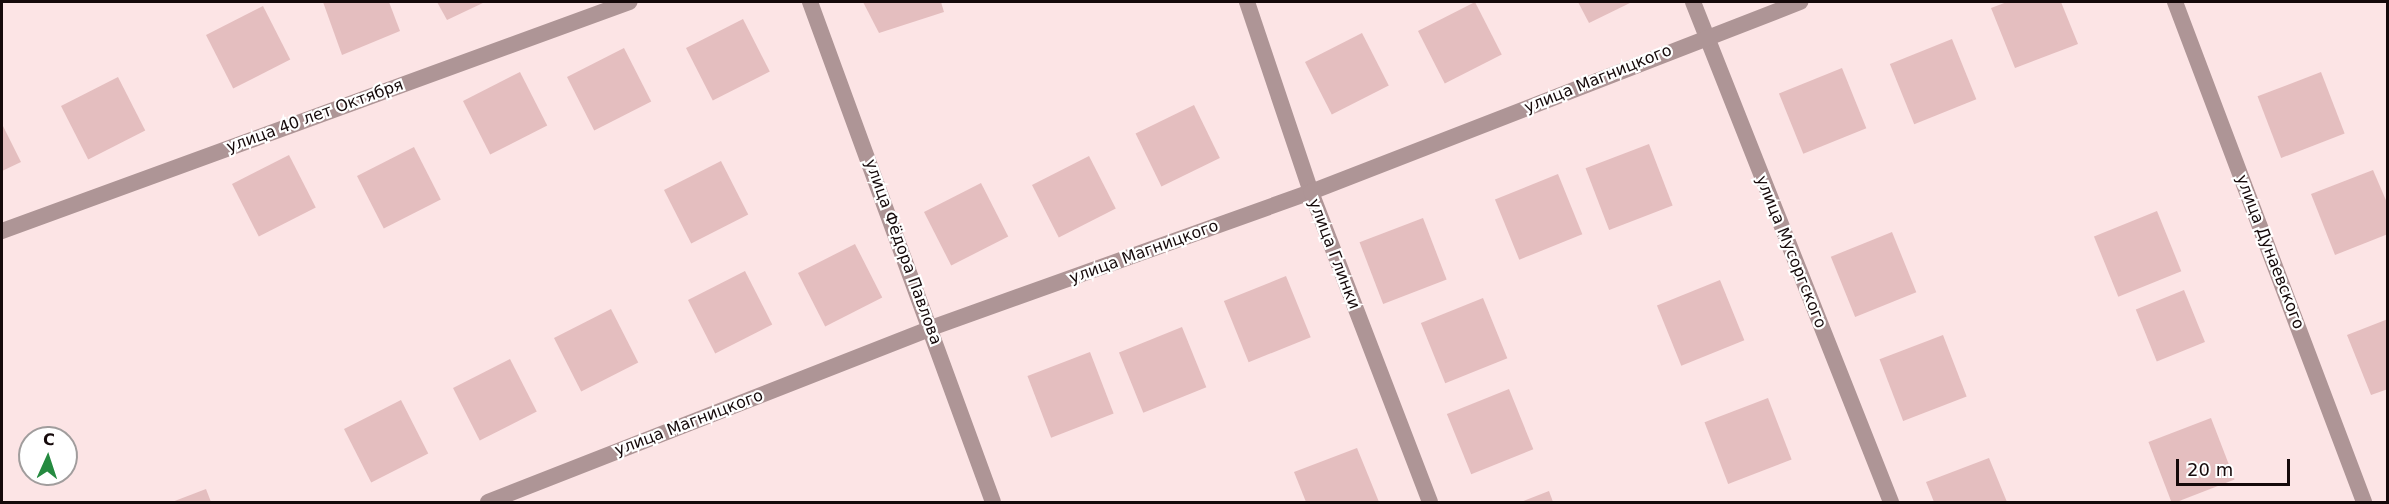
<!DOCTYPE html>
<html>
<head>
<meta charset="utf-8">
<style>
	body { margin:0 }
	#map { position:relative; width:2389px; height:504px; overflow:hidden; background:#fce4e5; font-family:"DejaVu Sans",sans-serif }
	div>[style] { position:absolute }
	[style*='--x'] { left:calc(var(--x)*1px); top:calc(var(--y)*1px); width:calc(var(--w)*1px); rotate:calc(var(--a)*1deg) }
	.building>* { inset:0; background:#e4bebf; transform-origin:0 0 }
	.minor>* { height:16px; margin:-8px; padding:0 8px; transform-origin:8px; border-radius:8px; background:#ae9596 }
	span { translate:-50% -50%; white-space:nowrap; text-align:center; line-height:1.15; -webkit-text-stroke:4.5px #fff; paint-order:stroke }
	.street-label { font-size:16px; color:#15090a }
	.frame { position:absolute; inset:0; border:3px solid #15090a; pointer-events:none }
	.north { position:absolute; left:18px; top:426px; width:60px; height:60px; box-sizing:border-box; background:#fff; border:2px solid #a19d9d; border-radius:50%; rotate:3deg; font-size:16px; font-weight:700; line-height:24px; text-align:center; color:#15090a }
	.north::after { content:''; display:block; margin:auto; width:21px; height:27px; background:#258a40; clip-path:polygon(50% 0,100% 100%,50% 72%,0 100%) }
	.scale { position:absolute; left:2176px; top:459px; width:114px; height:27px; box-sizing:border-box; border:3px solid #15090a; border-top:0; padding-left:8px; font-size:18px; line-height:21px; white-space:nowrap; color:#15090a; -webkit-text-stroke:4px #fff; paint-order:stroke }
</style>
</head>
<body>
<div id="map">
	<div class="building">
		<i style="clip-path:polygon(323px 2px,389px 2px,400px 31px,342px 55px)"></i>
		<i style="clip-path:polygon(437px 2px,485px 2px,447px 20px)"></i>
		<i style="clip-path:polygon(863px 2px,941px 2px,944px 12px,879px 33px)"></i>
		<i style="left:1475px;top:2px;width:59px;height:64px;rotate:63deg"></i>
		<i style="clip-path:polygon(1578px 2px,1632px 2px,1589px 23px)"></i>
		<i style="clip-path:polygon(2007px 2px,2061px 2px,2078px 44px,2015px 68px,1991px 8px)"></i>
		<i style="left:263px;top:6px;width:60px;height:64px;rotate:63deg"></i>
		<i style="left:743px;top:19px;width:59px;height:64px;rotate:63deg"></i>
		<i style="left:1362px;top:33px;width:59px;height:64px;rotate:63deg"></i>
		<i style="left:1952px;top:39px;width:65px;height:67px;rotate:68deg"></i>
		<i style="left:624px;top:48px;width:60px;height:64px;rotate:63deg"></i>
		<i style="left:1842px;top:68px;width:65px;height:68px;rotate:68deg"></i>
		<i style="left:520px;top:72px;width:60px;height:64px;rotate:63deg"></i>
		<i style="left:2321px;top:72px;width:66px;height:68px;rotate:69deg"></i>
		<i style="left:118px;top:77px;width:60px;height:64px;rotate:63deg"></i>
		<i style="left:1194px;top:105px;width:59px;height:65px;rotate:64deg"></i>
		<i style="clip-path:polygon(2px 124px,21px 162px,2px 171px)"></i>
		<i style="left:1649px;top:144px;width:66px;height:68px;rotate:69deg"></i>
		<i style="left:414px;top:147px;width:59px;height:64px;rotate:63deg"></i>
		<i style="left:289px;top:155px;width:59px;height:64px;rotate:63deg"></i>
		<i style="left:1089px;top:156px;width:59px;height:64px;rotate:63deg"></i>
		<i style="left:721px;top:161px;width:60px;height:64px;rotate:63deg"></i>
		<i style="clip-path:polygon(2373px 170px,2388px 205px,2388px 234px,2335px 255px,2311px 194px)"></i>
		<i style="left:1558px;top:174px;width:65px;height:68px;rotate:68deg"></i>
		<i style="left:981px;top:183px;width:60px;height:64px;rotate:63deg"></i>
		<i style="left:2157px;top:211px;width:65px;height:68px;rotate:68deg"></i>
		<i style="left:1423px;top:218px;width:66px;height:68px;rotate:69deg"></i>
		<i style="left:1892px;top:232px;width:65px;height:66px;rotate:68deg"></i>
		<i style="left:855px;top:244px;width:60px;height:64px;rotate:63deg"></i>
		<i style="left:745px;top:271px;width:60px;height:64px;rotate:63deg"></i>
		<i style="left:1286px;top:276px;width:66px;height:67px;rotate:68deg"></i>
		<i style="left:1720px;top:280px;width:65px;height:68px;rotate:68deg"></i>
		<i style="left:2184px;top:290px;width:56px;height:52px;rotate:68deg"></i>
		<i style="left:1483px;top:298px;width:65px;height:67px;rotate:68deg"></i>
		<i style="left:611px;top:309px;width:60px;height:64px;rotate:63deg"></i>
		<i style="clip-path:polygon(2388px 319px,2388px 389px,2371px 395px,2347px 335px)"></i>
		<i style="left:1182px;top:327px;width:65px;height:68px;rotate:68deg"></i>
		<i style="left:1943px;top:335px;width:66px;height:68px;rotate:69deg"></i>
		<i style="left:1090px;top:352px;width:66px;height:67px;rotate:69deg"></i>
		<i style="left:510px;top:359px;width:59px;height:64px;rotate:63deg"></i>
		<i style="left:1509px;top:389px;width:65px;height:67px;rotate:68deg"></i>
		<i style="left:1768px;top:398px;width:66px;height:68px;rotate:69deg"></i>
		<i style="left:401px;top:400px;width:60px;height:64px;rotate:63deg"></i>
		<i style="left:2211px;top:418px;width:66px;height:67px;rotate:69deg"></i>
		<i style="clip-path:polygon(1357px 448px,1379px 502px,1306px 502px,1294px 472px)"></i>
		<i style="clip-path:polygon(1989px 458px,2007px 502px,1934px 502px,1926px 482px)"></i>
		<i style="clip-path:polygon(206px 489px,211px 502px,172px 502px)"></i>
		<i style="clip-path:polygon(1549px 491px,1553px 502px,1521px 502px)"></i>
	</div>
	<div class="minor">
		<i style="--x:810;--y:2;--w:532;--a:69.9"></i>
		<i style="--x:1247;--y:2;--w:200;--a:71.4"></i>
		<i style="--x:1311;--y:192;--w:332;--a:69"></i>
		<i style="--x:1693;--y:2;--w:538;--a:68.4"></i>
		<i style="--x:2175;--y:2;--w:535;--a:69.29"></i>
		<i style="--x:2;--y:231;--w:668;--a:-20.06"></i>
		<i style="--x:488;--y:502;--w:476;--a:-21.4"></i>
		<i style="--x:931;--y:328;--w:404;--a:-19.7"></i>
		<i style="--x:1311;--y:192;--w:525;--a:-21.23"></i>
	</div>
	<div class="street-label">
		<span style="left:1598px;top:79px;rotate:-22deg">улица Магницкого</span>
		<span style="left:315px;top:116px;rotate:-20deg">улица 40 лет Октября</span>
		<span style="left:903px;top:252px;rotate:70deg">улица Фёдора Павлова</span>
		<span style="left:1144px;top:252px;rotate:-20deg">улица Магницкого</span>
		<span style="left:1791px;top:252px;rotate:68deg">улица Мусоргского</span>
		<span style="left:2270px;top:252px;rotate:69deg">улица Дунаевского</span>
		<span style="left:1334px;top:254px;rotate:69deg">улица Глинки</span>
		<span style="left:689px;top:423px;rotate:-21deg">улица Магницкого</span>
	</div>
	<div class="frame"></div>
	<div class="north">С</div>
	<div class="scale">20 m</div>
</div>
</body>
</html>
